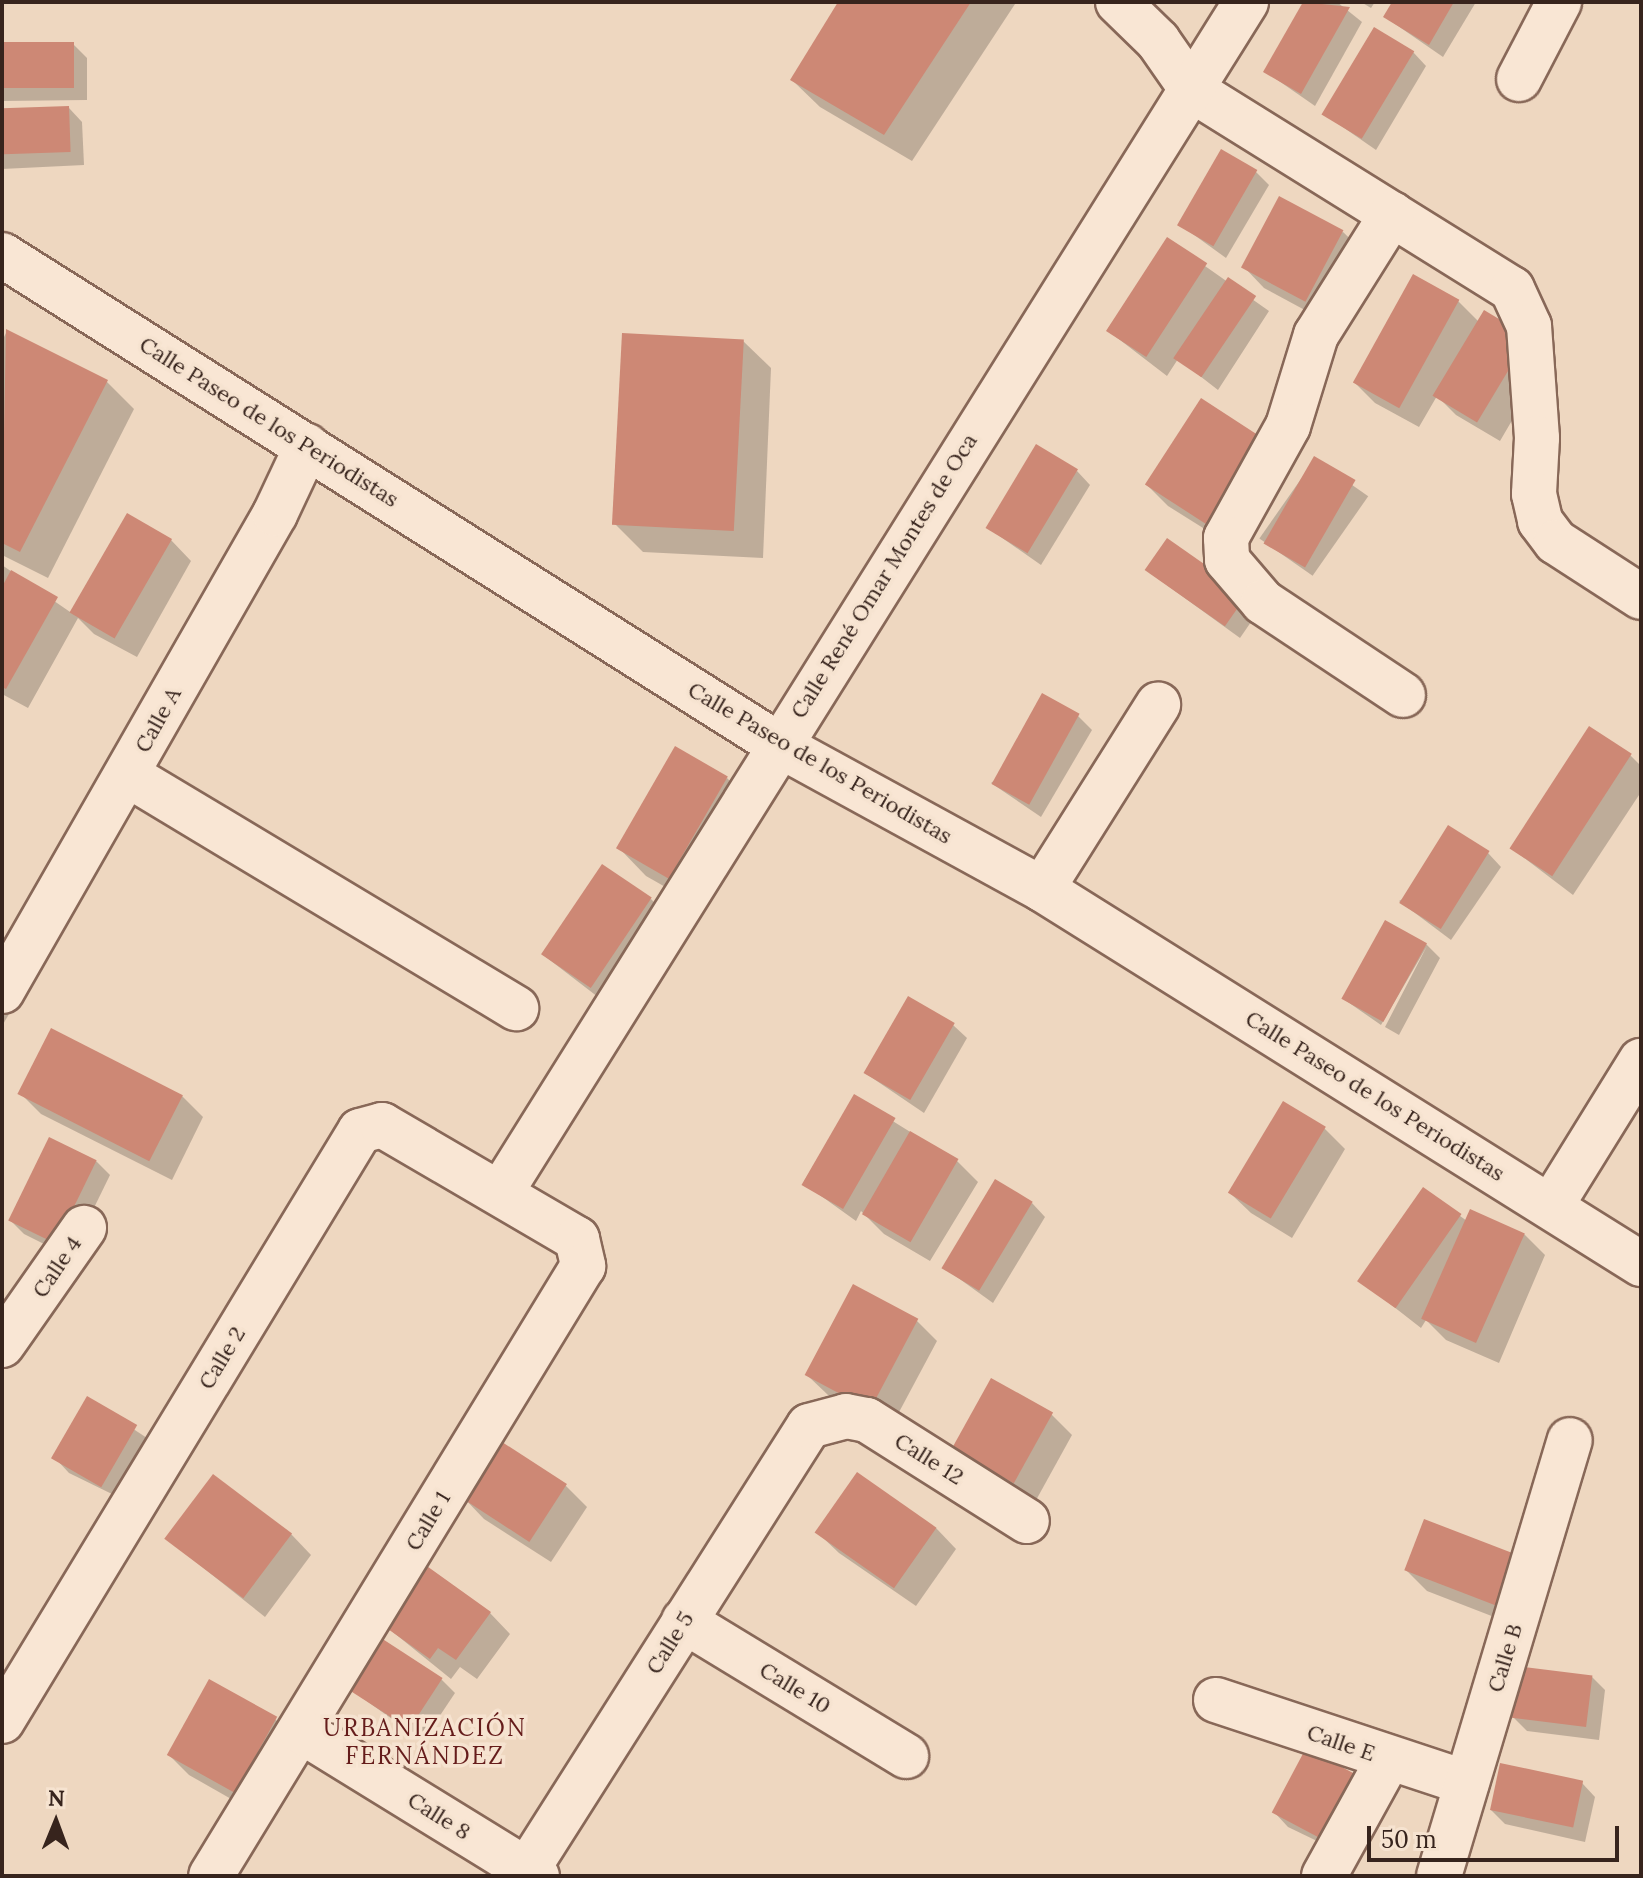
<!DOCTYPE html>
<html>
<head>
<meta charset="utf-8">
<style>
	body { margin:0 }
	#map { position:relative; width:1643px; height:1878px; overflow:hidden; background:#eed7c0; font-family:Lora,serif }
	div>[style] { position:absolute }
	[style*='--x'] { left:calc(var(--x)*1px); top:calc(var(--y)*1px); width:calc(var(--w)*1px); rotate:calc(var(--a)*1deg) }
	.shadow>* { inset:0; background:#0003; transform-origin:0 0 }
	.building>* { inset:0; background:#cd8875; transform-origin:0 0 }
	.roads { filter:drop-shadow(2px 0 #886858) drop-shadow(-2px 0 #886858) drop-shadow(0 2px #886858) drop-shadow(0 -2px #886858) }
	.minor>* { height:44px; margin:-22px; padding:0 22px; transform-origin:22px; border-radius:22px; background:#f9e6d4 }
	span { translate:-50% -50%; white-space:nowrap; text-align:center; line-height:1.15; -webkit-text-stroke:7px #f6e3d0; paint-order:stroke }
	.street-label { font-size:22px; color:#37241d }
	.neighbourhood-label { font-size:24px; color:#651c1b; letter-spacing:2px }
	.frame { position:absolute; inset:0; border:4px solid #37241d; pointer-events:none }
	.north { position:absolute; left:16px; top:1782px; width:80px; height:80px; -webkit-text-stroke:6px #f6e3d0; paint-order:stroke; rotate:1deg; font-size:22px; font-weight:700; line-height:32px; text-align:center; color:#37241d }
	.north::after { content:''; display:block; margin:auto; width:28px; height:36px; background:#37241d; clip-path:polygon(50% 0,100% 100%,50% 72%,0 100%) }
	.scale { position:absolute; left:1367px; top:1826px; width:252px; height:36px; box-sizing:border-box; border:4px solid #37241d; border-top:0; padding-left:10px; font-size:24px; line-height:28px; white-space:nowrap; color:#37241d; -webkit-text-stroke:6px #f6e3d0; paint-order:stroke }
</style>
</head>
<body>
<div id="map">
	<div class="shadow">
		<i style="clip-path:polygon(840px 2px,1013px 2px,1015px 4px,912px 161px,820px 107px,792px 80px)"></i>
		<i style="clip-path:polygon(1305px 2px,1337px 2px,1362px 22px,1315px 106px,1266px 72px)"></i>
		<i style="clip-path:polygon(1361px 2px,1375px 2px,1371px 8px)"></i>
		<i style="clip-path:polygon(1394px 2px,1476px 2px,1443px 57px,1385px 17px)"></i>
		<i style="clip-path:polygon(2px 44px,73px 44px,87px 58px,87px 100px,2px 101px)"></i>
		<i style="clip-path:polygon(1413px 52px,1426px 66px,1376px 150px,1324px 114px)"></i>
		<i style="clip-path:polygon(69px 108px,82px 122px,84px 165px,2px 169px,2px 111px)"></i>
		<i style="clip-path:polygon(1255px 171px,1269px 185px,1226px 258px,1179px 224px)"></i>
		<i style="clip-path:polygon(1343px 232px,1364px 252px,1327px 322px,1264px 288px,1244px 267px)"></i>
		<i style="clip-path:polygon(1168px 240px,1269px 311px,1218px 390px,1178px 359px,1167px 376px,1107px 330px)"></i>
		<i style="clip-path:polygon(1458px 301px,1479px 322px,1548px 359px,1500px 441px,1456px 415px,1437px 396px,1419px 427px,1375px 403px,1354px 382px)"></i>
		<i style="clip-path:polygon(7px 331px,107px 382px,134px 409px,48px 578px,2px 555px,2px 341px)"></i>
		<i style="clip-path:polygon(743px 341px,771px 368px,763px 558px,643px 552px,615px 524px)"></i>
		<i style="clip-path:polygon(1201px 401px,1235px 548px,1168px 506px,1147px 485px)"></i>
		<i style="left:1315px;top:459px;width:65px;height:97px;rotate:35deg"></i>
		<i style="clip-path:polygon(1077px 471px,1090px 485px,1041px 565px,988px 528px)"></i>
		<i style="clip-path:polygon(128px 516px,171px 540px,191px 561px,137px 657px,94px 634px,78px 618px,28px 708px,2px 694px,2px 565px,73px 614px)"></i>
		<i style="clip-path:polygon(1146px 570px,1260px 609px,1240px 638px)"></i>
		<i style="clip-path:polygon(1078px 716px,1092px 730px,1041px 817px,991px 783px)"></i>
		<i style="clip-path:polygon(1630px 755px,1641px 766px,1641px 792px,1573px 895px,1511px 848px)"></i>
		<i style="clip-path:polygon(727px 778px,754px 806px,697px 905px,646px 876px,619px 848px)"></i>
		<i style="clip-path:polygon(1488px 853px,1501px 867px,1451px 940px,1399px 901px)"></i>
		<i style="clip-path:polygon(651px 899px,671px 920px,611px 1007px,542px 954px)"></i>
		<i style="clip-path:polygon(1385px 923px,1426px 944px,1440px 958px,1399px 1035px,1385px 1027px,1427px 946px,1381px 1025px,1345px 1000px)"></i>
		<i style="clip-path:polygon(2px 972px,22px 992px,2px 1026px)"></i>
		<i style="clip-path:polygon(953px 1025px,967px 1038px,924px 1113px,865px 1073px)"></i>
		<i style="clip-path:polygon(52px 1031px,182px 1096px,203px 1117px,172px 1180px,41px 1114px,20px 1093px)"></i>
		<i style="clip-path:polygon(854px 1097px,957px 1161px,978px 1182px,930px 1261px,884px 1234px,861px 1211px,856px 1221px,803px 1183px)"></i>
		<i style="clip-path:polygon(1324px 1128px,1345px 1149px,1292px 1238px,1251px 1213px,1230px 1193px)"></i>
		<i style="clip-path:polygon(96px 1161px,110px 1175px,70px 1257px,24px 1234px,10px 1220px)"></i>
		<i style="clip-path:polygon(1424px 1190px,1467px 1221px,1524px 1234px,1545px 1255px,1499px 1363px,1446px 1340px,1426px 1320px,1421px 1328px,1362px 1282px)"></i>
		<i style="clip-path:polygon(1032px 1203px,1045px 1217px,993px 1303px,943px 1267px)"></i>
		<i style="clip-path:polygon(917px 1321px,937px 1341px,890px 1429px,828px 1395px,807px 1375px)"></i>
		<i style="clip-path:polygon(88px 1399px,150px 1440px,116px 1496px,69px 1473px,56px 1459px)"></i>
		<i style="clip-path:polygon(1051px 1414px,1072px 1435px,1035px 1502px,975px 1468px,954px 1447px)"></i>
		<i style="clip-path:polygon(500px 1443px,566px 1486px,587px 1507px,551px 1562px,484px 1519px,464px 1498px)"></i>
		<i style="clip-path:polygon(936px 1528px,956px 1549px,916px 1606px,839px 1553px,818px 1533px)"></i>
		<i style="clip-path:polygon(291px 1534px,311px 1555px,265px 1617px,167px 1539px)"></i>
		<i style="clip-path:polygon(1519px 1558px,1520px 1627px,1427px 1591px,1406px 1570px)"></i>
		<i style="clip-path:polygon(490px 1613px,510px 1634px,477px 1679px,460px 1667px,451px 1679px,383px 1624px)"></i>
		<i style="clip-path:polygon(1591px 1676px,1605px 1690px,1599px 1740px,1527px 1731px,1513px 1717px)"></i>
		<i style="clip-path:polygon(441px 1679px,455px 1693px,423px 1741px,347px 1687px)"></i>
		<i style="clip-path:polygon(275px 1719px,296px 1740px,254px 1812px,189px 1775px,168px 1754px)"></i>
		<i style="clip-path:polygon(1362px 1779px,1344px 1854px,1288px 1827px,1275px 1813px)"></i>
		<i style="clip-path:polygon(1582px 1783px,1595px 1797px,1585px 1842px,1505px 1824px,1491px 1810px)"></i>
	</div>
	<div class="building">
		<i style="clip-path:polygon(838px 2px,971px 2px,884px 135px,790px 80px)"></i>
		<i style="clip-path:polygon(1303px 2px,1350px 7px,1301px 94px,1263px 72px)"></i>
		<i style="clip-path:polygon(1392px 2px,1454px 2px,1429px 45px,1383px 17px)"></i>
		<i style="left:1374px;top:27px;width:47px;height:102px;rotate:31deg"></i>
		<i style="left:2px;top:42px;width:72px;height:46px"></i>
		<i style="left:69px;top:106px;width:46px;height:67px;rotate:88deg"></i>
		<i style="left:1221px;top:149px;width:42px;height:88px;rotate:30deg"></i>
		<i style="left:1279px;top:196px;width:73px;height:81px;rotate:28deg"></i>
		<i style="left:1167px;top:237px;width:48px;height:112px;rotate:33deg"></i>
		<i style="left:1413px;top:274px;width:53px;height:124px;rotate:29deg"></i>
		<i style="left:1228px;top:277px;width:34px;height:98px;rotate:34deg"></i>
		<i style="left:1484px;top:310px;width:52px;height:100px;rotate:31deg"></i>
		<i style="clip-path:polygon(6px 329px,108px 380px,20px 552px,2px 543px)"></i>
		<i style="left:622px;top:333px;width:122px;height:192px;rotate:3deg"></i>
		<i style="left:1201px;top:398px;width:82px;height:103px;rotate:33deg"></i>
		<i style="left:1036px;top:444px;width:49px;height:98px;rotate:31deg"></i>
		<i style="left:1314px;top:456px;width:48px;height:101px;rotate:30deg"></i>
		<i style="left:127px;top:513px;width:52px;height:115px;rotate:30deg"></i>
		<i style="left:1167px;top:538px;width:98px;height:39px;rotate:35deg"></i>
		<i style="clip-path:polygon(11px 570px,58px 597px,6px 689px,2px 687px,2px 587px)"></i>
		<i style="left:1042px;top:693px;width:43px;height:104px;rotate:29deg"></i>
		<i style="left:1589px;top:726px;width:51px;height:146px;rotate:33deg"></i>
		<i style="left:675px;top:746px;width:61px;height:118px;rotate:30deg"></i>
		<i style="left:1448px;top:825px;width:49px;height:92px;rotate:32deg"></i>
		<i style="left:602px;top:864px;width:60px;height:109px;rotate:34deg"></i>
		<i style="left:1385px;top:920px;width:48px;height:90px;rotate:29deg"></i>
		<i style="left:908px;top:996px;width:54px;height:89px;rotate:30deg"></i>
		<i style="left:51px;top:1028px;width:148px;height:74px;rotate:27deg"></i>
		<i style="left:854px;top:1094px;width:48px;height:105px;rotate:30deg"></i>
		<i style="left:1283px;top:1101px;width:50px;height:107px;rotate:31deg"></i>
		<i style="left:910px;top:1131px;width:56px;height:96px;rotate:30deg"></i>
		<i style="left:49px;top:1137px;width:53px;height:93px;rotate:26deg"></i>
		<i style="left:995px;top:1179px;width:44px;height:104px;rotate:31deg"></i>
		<i style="left:1423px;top:1187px;width:47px;height:115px;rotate:35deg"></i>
		<i style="left:1470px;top:1209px;width:60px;height:120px;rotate:24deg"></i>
		<i style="left:853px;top:1284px;width:74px;height:103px;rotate:28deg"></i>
		<i style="left:991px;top:1378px;width:71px;height:81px;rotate:29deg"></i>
		<i style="left:87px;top:1396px;width:58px;height:72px;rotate:30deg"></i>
		<i style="left:499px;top:1440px;width:81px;height:69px;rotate:33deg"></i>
		<i style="left:857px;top:1472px;width:97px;height:74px;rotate:35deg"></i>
		<i style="left:213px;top:1474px;width:99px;height:81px;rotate:37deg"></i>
		<i style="left:1424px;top:1519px;width:103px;height:55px;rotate:21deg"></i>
		<i style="clip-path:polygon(424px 1564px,491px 1612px,456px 1660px,438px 1648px,430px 1659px,381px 1624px)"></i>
		<i style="left:378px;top:1636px;width:77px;height:61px;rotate:33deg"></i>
		<i style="left:1516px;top:1666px;width:77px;height:52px;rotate:7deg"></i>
		<i style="left:209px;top:1679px;width:78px;height:87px;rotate:29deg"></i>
		<i style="left:1306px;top:1748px;width:64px;height:73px;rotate:28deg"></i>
		<i style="left:1500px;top:1763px;width:85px;height:48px;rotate:12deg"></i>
	</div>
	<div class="roads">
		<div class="minor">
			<i style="--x:1118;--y:2;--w:56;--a:44.3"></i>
			<i style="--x:1158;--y:41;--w:60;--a:55.2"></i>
			<i style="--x:1192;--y:90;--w:377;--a:31.9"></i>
			<i style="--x:1512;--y:289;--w:41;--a:65.3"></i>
			<i style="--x:1529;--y:326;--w:112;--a:85.9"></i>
			<i style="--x:1537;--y:438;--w:56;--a:93.1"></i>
			<i style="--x:1534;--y:494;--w:28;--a:77"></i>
			<i style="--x:1540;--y:521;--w:26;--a:53"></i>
			<i style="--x:1556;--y:542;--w:101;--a:32.9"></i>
			<i style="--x:1519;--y:79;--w:87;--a:-62.5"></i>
			<i style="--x:1392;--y:214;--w:143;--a:122.1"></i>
			<i style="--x:1316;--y:335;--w:95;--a:107.1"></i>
			<i style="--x:1288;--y:426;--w:128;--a:119"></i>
			<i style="--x:1226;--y:538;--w:22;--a:87"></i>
			<i style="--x:1227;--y:560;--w:55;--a:49.4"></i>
			<i style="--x:1263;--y:602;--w:168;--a:33.6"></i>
			<i style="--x:2;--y:255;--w:919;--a:32.24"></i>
			<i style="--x:779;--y:745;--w:300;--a:28.7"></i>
			<i style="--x:1042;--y:889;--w:707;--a:32.05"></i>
			<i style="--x:128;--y:775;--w:453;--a:31"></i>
			<i style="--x:1042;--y:889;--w:218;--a:-57.8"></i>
			<i style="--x:2;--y:991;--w:550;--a:-60.22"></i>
			<i style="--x:275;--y:514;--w:75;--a:-64.8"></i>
			<i style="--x:501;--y:1192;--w:1404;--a:-57.95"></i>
			<i style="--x:1551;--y:1206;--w:171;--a:-58.2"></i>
			<i style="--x:2;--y:1345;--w:143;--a:-55"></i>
			<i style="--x:684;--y:1621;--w:260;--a:31.3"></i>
			<i style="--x:1216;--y:1700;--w:264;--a:18.3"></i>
			<i style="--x:2;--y:1721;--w:690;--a:-58.75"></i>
			<i style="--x:360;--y:1131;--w:23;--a:-15"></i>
			<i style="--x:382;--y:1125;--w:226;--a:30.3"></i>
			<i style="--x:577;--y:1239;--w:28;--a:77"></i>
			<i style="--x:583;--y:1266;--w:714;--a:121.38"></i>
			<i style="--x:301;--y:1731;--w:277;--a:31.6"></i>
			<i style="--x:523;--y:1876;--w:533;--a:-57.56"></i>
			<i style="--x:809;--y:1426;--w:38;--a:-15"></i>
			<i style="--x:846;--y:1416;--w:21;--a:11"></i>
			<i style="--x:867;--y:1420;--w:189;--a:32.3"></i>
			<i style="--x:1324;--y:1876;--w:132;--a:-61.1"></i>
			<i style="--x:1439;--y:1876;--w:455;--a:-73.3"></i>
		</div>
	</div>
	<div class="street-label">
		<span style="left:269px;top:422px;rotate:32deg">Calle Paseo de los Periodistas</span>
		<span style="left:884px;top:576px;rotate:-58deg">Calle René Omar Montes de Oca</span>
		<span style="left:158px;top:720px;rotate:-61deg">Calle A</span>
		<span style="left:820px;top:763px;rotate:30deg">Calle Paseo de los Periodistas</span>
		<span style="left:1375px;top:1096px;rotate:32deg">Calle Paseo de los Periodistas</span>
		<span style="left:57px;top:1267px;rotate:-56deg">Calle 4</span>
		<span style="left:222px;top:1358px;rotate:-59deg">Calle 2</span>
		<span style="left:929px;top:1459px;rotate:32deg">Calle 12</span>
		<span style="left:428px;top:1521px;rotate:-59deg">Calle 1</span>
		<span style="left:670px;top:1643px;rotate:-58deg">Calle 5</span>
		<span style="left:1505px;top:1658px;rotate:-73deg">Calle B</span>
		<span style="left:795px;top:1688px;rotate:31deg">Calle 10</span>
		<span style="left:1341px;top:1743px;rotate:19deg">Calle E</span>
		<span style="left:439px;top:1816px;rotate:32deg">Calle 8</span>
	</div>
	<div class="neighbourhood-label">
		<span style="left:425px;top:1742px">URBANIZACIÓN<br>FERNÁNDEZ</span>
	</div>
	<div class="frame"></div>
	<div class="north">N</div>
	<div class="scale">50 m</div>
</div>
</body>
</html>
